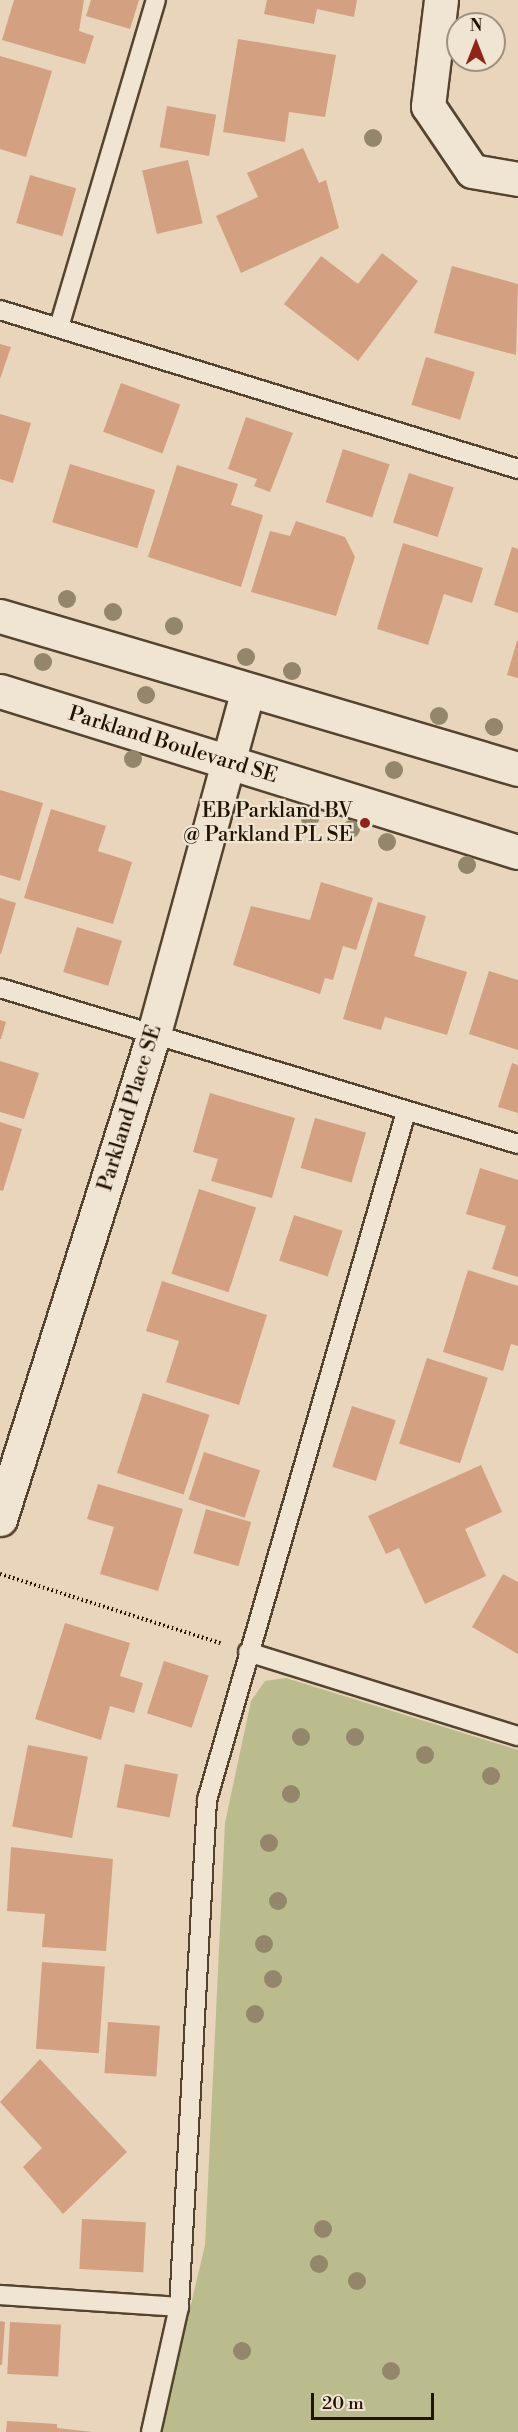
<!DOCTYPE html>
<html>
<head>
<meta charset="utf-8">
<style>
	body { margin:0 }
	#map { position:relative; width:518px; height:2432px; overflow:hidden; background:#e8d5bb; font-family:"Libre Bodoni",serif }
	div>[style] { position:absolute }
	[style*='--x'] { left:calc(var(--x)*1px); top:calc(var(--y)*1px); width:calc(var(--w)*1px); rotate:calc(var(--a)*1deg) }
	.green>* { inset:0; background:#babc8d }
	.building>* { inset:0; background:#d3a181; transform-origin:0 0 }
	.path>* { height:4px; margin-top:-2px; transform-origin:0; background:repeating-linear-gradient(90deg,#231400 0 1.5px,transparent 0 4.5px) }
	.roads { filter:drop-shadow(2px 0 #54442f) drop-shadow(-2px 0 #54442f) drop-shadow(0 2px #54442f) drop-shadow(0 -2px #54442f) }
	.lane>* { height:18px; margin:-9px; padding:0 9px; transform-origin:9px; border-radius:9px; background:#f0e4d3 }
	.street>* { height:33px; margin:-16.5px; padding:0 16.5px; transform-origin:16.5px; border-radius:16.5px; background:#f0e4d3 }
	.secondary>* { height:33px; margin:-16.5px; padding:0 16.5px; transform-origin:16.5px; border-radius:16.5px; background:#f0e4d3 }
	.trees>* { width:18px; height:18px; margin:-9px; border-radius:50%; background:#94866b }
	.dots>* { width:16px; height:16px; translate:-50% -50%; box-sizing:border-box; border:3px solid #f0e4d3; border-radius:50% }
	span { translate:-50% -50%; white-space:nowrap; text-align:center; line-height:1.15; -webkit-text-stroke:4.5px #f0e4d3; paint-order:stroke }
	.street-label { font-size:21px; color:#231400 }
	.poi-label { font-size:21px; color:#231400 }
	.right { translate:-100% -50%; text-align:right }
	.north { position:absolute; left:446px; top:12px; width:60px; height:60px; box-sizing:border-box; background:#f0e4d3; border:2px solid #9e917f; border-radius:50%; rotate:0deg; font-size:16px; font-weight:700; line-height:24px; text-align:center; color:#231400 }
	.north::after { content:''; display:block; margin:auto; width:21px; height:27px; background:#8f2418; clip-path:polygon(50% 0,100% 100%,50% 72%,0 100%) }
	.scale { position:absolute; left:311px; top:2393px; width:123px; height:27px; box-sizing:border-box; border:3px solid #231400; border-top:0; padding-left:8px; font-size:18px; line-height:21px; white-space:nowrap; color:#231400; -webkit-text-stroke:4px #f0e4d3; paint-order:stroke }
</style>
</head>
<body>
<div id="map">
	<div class="green">
		<i style="clip-path:polygon(286px 1678px,518px 1750px,518px 2432px,161px 2432px,205px 2245px,225px 1823px,251px 1701px,265px 1681px)"></i>
	</div>
	<div class="building">
		<i style="clip-path:polygon(14px 0,84px 0,79px 31px,94px 36px,85px 64px,2px 40px)"></i>
		<i style="clip-path:polygon(91px 0,139px 0,130px 29px,86px 16px)"></i>
		<i style="clip-path:polygon(267px 0,357px 0,354px 17px,317px 9px,314px 24px,264px 14px)"></i>
		<i style="clip-path:polygon(238px 39px,336px 55px,325px 117px,289px 112px,285px 142px,223px 132px)"></i>
		<i style="clip-path:polygon(0 56px,52px 71px,26px 157px,0 149px)"></i>
		<i style="left:167px;top:106px;width:50px;height:42px;rotate:10deg"></i>
		<i style="clip-path:polygon(303px 148px,319px 183px,326px 180px,339px 228px,241px 273px,216px 216px,258px 197px,247px 173px)"></i>
		<i style="left:188px;top:160px;width:65px;height:47px;rotate:77deg"></i>
		<i style="left:30px;top:175px;width:48px;height:50px;rotate:16deg"></i>
		<i style="clip-path:polygon(382px 253px,418px 281px,358px 361px,284px 304px,321px 256px,358px 284px)"></i>
		<i style="clip-path:polygon(452px 266px,518px 284px,516px 355px,434px 333px)"></i>
		<i style="clip-path:polygon(0 344px,11px 347px,0 379px)"></i>
		<i style="left:426px;top:357px;width:51px;height:50px;rotate:17deg"></i>
		<i style="left:121px;top:383px;width:63px;height:52px;rotate:20deg"></i>
		<i style="clip-path:polygon(0 414px,31px 423px,13px 483px,0 479px)"></i>
		<i style="clip-path:polygon(246px 417px,293px 433px,270px 492px,254px 486px,257px 479px,228px 469px)"></i>
		<i style="left:343px;top:449px;width:49px;height:56px;rotate:18deg"></i>
		<i style="left:70px;top:464px;width:89px;height:61px;rotate:17deg"></i>
		<i style="clip-path:polygon(177px 465px,238px 484px,231px 505px,263px 515px,241px 587px,148px 557px)"></i>
		<i style="left:409px;top:473px;width:47px;height:52px;rotate:18deg"></i>
		<i style="clip-path:polygon(296px 521px,345px 537px,355px 557px,336px 616px,251px 592px,270px 531px,290px 536px)"></i>
		<i style="clip-path:polygon(403px 543px,483px 568px,472px 603px,444px 594px,428px 645px,377px 629px)"></i>
		<i style="clip-path:polygon(512px 547px,518px 549px,518px 613px,494px 605px)"></i>
		<i style="clip-path:polygon(517px 641px,518px 641px,518px 678px,507px 675px)"></i>
		<i style="clip-path:polygon(0 790px,43px 803px,20px 881px,0 875px)"></i>
		<i style="clip-path:polygon(51px 809px,106px 826px,98px 851px,132px 862px,113px 924px,24px 898px)"></i>
		<i style="clip-path:polygon(321px 882px,373px 898px,356px 950px,343px 946px,333px 980px,325px 978px,320px 994px,233px 965px,251px 906px,310px 920px)"></i>
		<i style="clip-path:polygon(0 898px,16px 903px,1px 954px,0 954px)"></i>
		<i style="clip-path:polygon(378px 902px,426px 916px,414px 956px,467px 972px,447px 1035px,385px 1017px,381px 1030px,343px 1019px)"></i>
		<i style="left:77px;top:927px;width:47px;height:47px;rotate:17deg"></i>
		<i style="clip-path:polygon(489px 971px,518px 980px,518px 1050px,469px 1034px)"></i>
		<i style="clip-path:polygon(0 1020px,6px 1022px,1px 1039px,0 1039px)"></i>
		<i style="clip-path:polygon(0 1061px,39px 1073px,24px 1119px,0 1112px)"></i>
		<i style="clip-path:polygon(512px 1063px,518px 1065px,518px 1113px,498px 1107px)"></i>
		<i style="clip-path:polygon(210px 1093px,295px 1118px,272px 1198px,211px 1181px,218px 1159px,193px 1152px)"></i>
		<i style="left:315px;top:1118px;width:53px;height:52px;rotate:16deg"></i>
		<i style="clip-path:polygon(0 1122px,22px 1129px,3px 1191px,0 1190px)"></i>
		<i style="clip-path:polygon(480px 1168px,518px 1180px,518px 1277px,492px 1269px,506px 1226px,466px 1214px)"></i>
		<i style="left:199px;top:1189px;width:60px;height:89px;rotate:18deg"></i>
		<i style="left:294px;top:1215px;width:51px;height:48px;rotate:18deg"></i>
		<i style="clip-path:polygon(468px 1270px,518px 1286px,518px 1346px,511px 1344px,503px 1371px,443px 1352px)"></i>
		<i style="clip-path:polygon(162px 1281px,267px 1315px,239px 1405px,166px 1382px,179px 1341px,146px 1331px)"></i>
		<i style="left:427px;top:1358px;width:64px;height:90px;rotate:18deg"></i>
		<i style="left:143px;top:1393px;width:70px;height:84px;rotate:18deg"></i>
		<i style="left:352px;top:1406px;width:46px;height:64px;rotate:18deg"></i>
		<i style="left:204px;top:1452px;width:59px;height:50px;rotate:18deg"></i>
		<i style="clip-path:polygon(481px 1465px,502px 1512px,465px 1529px,486px 1576px,425px 1604px,399px 1548px,386px 1554px,368px 1516px)"></i>
		<i style="clip-path:polygon(98px 1484px,183px 1509px,158px 1591px,100px 1574px,114px 1527px,87px 1519px)"></i>
		<i style="left:206px;top:1509px;width:47px;height:46px;rotate:16deg"></i>
		<i style="clip-path:polygon(503px 1574px,518px 1582px,518px 1654px,472px 1627px)"></i>
		<i style="clip-path:polygon(65px 1623px,130px 1643px,120px 1676px,143px 1683px,134px 1713px,110px 1706px,101px 1740px,35px 1719px)"></i>
		<i style="left:164px;top:1661px;width:47px;height:55px;rotate:18deg"></i>
		<i style="left:28px;top:1745px;width:61px;height:83px;rotate:11deg"></i>
		<i style="left:125px;top:1764px;width:54px;height:44px;rotate:11deg"></i>
		<i style="clip-path:polygon(11px 1847px,113px 1859px,106px 1951px,42px 1947px,45px 1914px,7px 1911px)"></i>
		<i style="left:42px;top:1962px;width:63px;height:87px;rotate:4deg"></i>
		<i style="left:108px;top:2022px;width:52px;height:51px;rotate:4deg"></i>
		<i style="clip-path:polygon(40px 2059px,127px 2152px,63px 2214px,23px 2167px,42px 2148px,0 2102px)"></i>
		<i style="left:82px;top:2219px;width:64px;height:50px;rotate:3deg"></i>
		<i style="clip-path:polygon(0 2321px,5px 2322px,2px 2365px,0 2365px)"></i>
		<i style="left:10px;top:2322px;width:51px;height:52px;rotate:3deg"></i>
		<i style="clip-path:polygon(7px 2421px,57px 2424px,57px 2428px,93px 2432px,6px 2432px)"></i>
	</div>
	<div class="path">
		<i style="--x:0;--y:1574;--w:231;--a:17.4"></i>
	</div>
	<div class="roads">
		<div class="lane">
			<i style="--x:0;--y:310;--w:542;--a:17.06"></i>
			<i style="--x:59;--y:327;--w:341;--a:-73.5"></i>
			<i style="--x:0;--y:988;--w:541;--a:16.76"></i>
			<i style="--x:248;--y:1652;--w:283;--a:17.3"></i>
			<i style="--x:0;--y:2295;--w:179;--a:3.8"></i>
			<i style="--x:151;--y:2432;--w:128;--a:-77.4"></i>
			<i style="--x:179;--y:2307;--w:508;--a:-86.84"></i>
			<i style="--x:207;--y:1800;--w:716;--a:-73.87"></i>
		</div>
		<div class="street">
			<i style="--x:441;--y:0;--w:107;--a:97"></i>
			<i style="--x:428;--y:106;--w:78;--a:55.9"></i>
			<i style="--x:472;--y:171;--w:47;--a:9.9"></i>
			<i style="--x:0;--y:1519;--w:510;--a:-72.42"></i>
			<i style="--x:154;--y:1033;--w:353;--a:-74.7"></i>
		</div>
		<div class="secondary">
			<i style="--x:0;--y:616;--w:540;--a:16.46"></i>
			<i style="--x:0;--y:691;--w:542;--a:17.27"></i>
		</div>
	</div>
	<div class="trees">
		<i style="left:373px;top:138px"></i>
		<i style="left:67px;top:599px"></i>
		<i style="left:113px;top:612px"></i>
		<i style="left:174px;top:626px"></i>
		<i style="left:246px;top:657px"></i>
		<i style="left:43px;top:662px"></i>
		<i style="left:292px;top:671px"></i>
		<i style="left:146px;top:695px"></i>
		<i style="left:439px;top:716px"></i>
		<i style="left:494px;top:727px"></i>
		<i style="left:133px;top:759px"></i>
		<i style="left:394px;top:770px"></i>
		<i style="left:310px;top:819px"></i>
		<i style="left:351px;top:829px"></i>
		<i style="left:387px;top:842px"></i>
		<i style="left:467px;top:865px"></i>
		<i style="left:301px;top:1737px"></i>
		<i style="left:355px;top:1737px"></i>
		<i style="left:425px;top:1755px"></i>
		<i style="left:491px;top:1776px"></i>
		<i style="left:291px;top:1794px"></i>
		<i style="left:269px;top:1843px"></i>
		<i style="left:278px;top:1901px"></i>
		<i style="left:264px;top:1944px"></i>
		<i style="left:273px;top:1979px"></i>
		<i style="left:255px;top:2014px"></i>
		<i style="left:323px;top:2229px"></i>
		<i style="left:319px;top:2264px"></i>
		<i style="left:357px;top:2281px"></i>
		<i style="left:242px;top:2351px"></i>
		<i style="left:391px;top:2371px"></i>
	</div>
	<div class="dots">
		<i style="left:365px;top:823px;background:#8f2418"></i>
	</div>
	<div class="street-label">
		<span style="left:173px;top:745px;rotate:17deg">Parkland Boulevard SE</span>
		<span style="left:130px;top:1108px;rotate:-73deg">Parkland Place SE</span>
	</div>
	<div class="poi-label">
		<span class="right" style="left:353px;top:823px">EB Parkland BV<br>@ Parkland PL SE</span>
	</div>
	<div class="north">N</div>
	<div class="scale">20 m</div>
</div>
</body>
</html>
